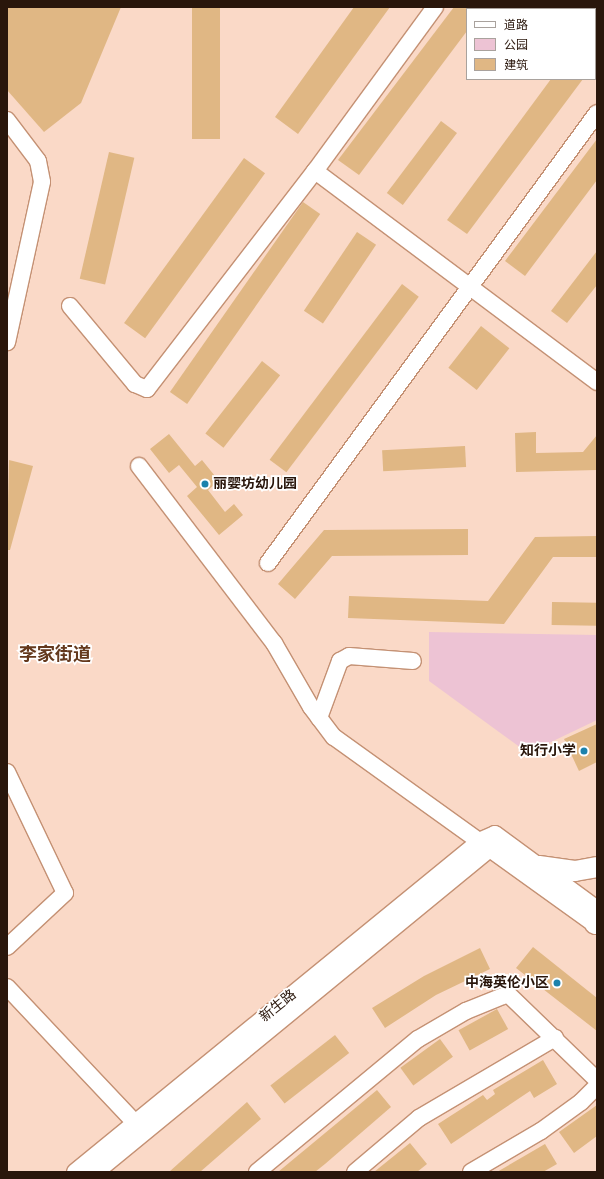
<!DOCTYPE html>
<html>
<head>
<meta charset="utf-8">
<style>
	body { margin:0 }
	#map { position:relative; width:604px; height:1179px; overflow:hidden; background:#fad9c7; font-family:Signika,"Noto Sans SC",sans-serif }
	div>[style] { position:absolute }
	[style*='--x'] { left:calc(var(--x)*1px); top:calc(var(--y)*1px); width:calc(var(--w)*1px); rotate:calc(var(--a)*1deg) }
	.green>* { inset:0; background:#edc3d4 }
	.building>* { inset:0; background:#e0b784; transform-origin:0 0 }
	.roads { filter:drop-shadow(1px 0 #c49174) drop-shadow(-1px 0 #c49174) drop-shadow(0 1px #c49174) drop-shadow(0 -1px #c49174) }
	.minor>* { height:16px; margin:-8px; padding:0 8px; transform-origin:8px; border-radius:8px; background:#fff }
	.major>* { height:20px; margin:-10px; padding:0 10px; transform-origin:10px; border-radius:10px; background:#fff }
	.dots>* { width:11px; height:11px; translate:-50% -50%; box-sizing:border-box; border:2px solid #fff; border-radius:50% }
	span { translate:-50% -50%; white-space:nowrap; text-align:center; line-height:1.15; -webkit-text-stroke:3.5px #fff; paint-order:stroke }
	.poi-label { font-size:14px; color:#29160b; font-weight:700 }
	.left { translate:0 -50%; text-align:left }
	.right { translate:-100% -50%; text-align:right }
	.street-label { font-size:14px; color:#29160b }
	.district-label { font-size:18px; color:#64391d; font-weight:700 }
	.frame { position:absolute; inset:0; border:8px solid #29160b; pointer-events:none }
	.legend { position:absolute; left:466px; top:8px; width:130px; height:72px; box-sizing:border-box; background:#fff; border:1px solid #a9a29d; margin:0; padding:5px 7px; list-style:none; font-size:12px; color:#29160b }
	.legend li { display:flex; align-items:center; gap:8px; height:20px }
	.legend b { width:20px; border:1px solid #a9a29d }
</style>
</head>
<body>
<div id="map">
	<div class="green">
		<i style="clip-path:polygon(429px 632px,597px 635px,597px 720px,528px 753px,429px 681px)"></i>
	</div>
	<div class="building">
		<i style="clip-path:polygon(7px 7px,121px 7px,81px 103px,44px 132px,7px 90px)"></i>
		<i style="left:192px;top:7px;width:28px;height:132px"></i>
		<i style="clip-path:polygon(354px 7px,390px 7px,298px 134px,275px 117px)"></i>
		<i style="clip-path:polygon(454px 7px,467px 7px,467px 31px,359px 175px,338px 160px)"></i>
		<i style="clip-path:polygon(551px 79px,583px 79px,467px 234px,447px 220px)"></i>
		<i style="left:441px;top:121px;width:20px;height:90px;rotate:37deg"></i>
		<i style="clip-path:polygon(597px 139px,597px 180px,525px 276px,505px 261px)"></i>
		<i style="left:109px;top:152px;width:26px;height:130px;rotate:13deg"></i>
		<i style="left:244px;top:158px;width:26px;height:204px;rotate:36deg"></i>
		<i style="left:303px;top:202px;width:21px;height:232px;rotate:35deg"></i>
		<i style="left:357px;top:232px;width:23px;height:95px;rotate:34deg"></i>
		<i style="clip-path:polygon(597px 251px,597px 285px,567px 323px,551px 311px)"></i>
		<i style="left:402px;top:284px;width:21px;height:220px;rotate:37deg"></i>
		<i style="left:481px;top:326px;width:36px;height:53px;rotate:38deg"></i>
		<i style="left:262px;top:361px;width:23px;height:92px;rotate:38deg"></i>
		<i style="clip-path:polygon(536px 432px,536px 453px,583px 452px,597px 435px,597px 470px,516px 472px,515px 433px)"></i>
		<i style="clip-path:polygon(169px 434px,195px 466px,202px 460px,219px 481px,208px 490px,225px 512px,234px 504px,243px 515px,219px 535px,187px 496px,197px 487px,179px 465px,169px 473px,150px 449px)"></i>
		<i style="left:465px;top:446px;width:21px;height:83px;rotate:87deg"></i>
		<i style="clip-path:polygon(9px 460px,33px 466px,10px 550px,7px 550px)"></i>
		<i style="clip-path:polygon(468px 529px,468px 555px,332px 556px,295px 599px,278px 584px,324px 530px)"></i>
		<i style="clip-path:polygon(597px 536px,597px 557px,553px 557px,504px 624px,348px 618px,349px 596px,488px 601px,535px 537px)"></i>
		<i style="left:552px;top:602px;width:45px;height:23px;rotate:1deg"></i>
		<i style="clip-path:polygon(597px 724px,597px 762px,579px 771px,564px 739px)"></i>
		<i style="clip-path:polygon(533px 947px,597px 998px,597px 1031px,516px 968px)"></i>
		<i style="clip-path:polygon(480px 948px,490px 969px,436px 995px,385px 1028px,372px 1008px,424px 976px)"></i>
		<i style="left:497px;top:1009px;width:23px;height:44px;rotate:61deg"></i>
		<i style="left:335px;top:1035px;width:23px;height:82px;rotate:52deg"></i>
		<i style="left:440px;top:1039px;width:22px;height:49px;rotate:54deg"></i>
		<i style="clip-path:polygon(543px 1060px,557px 1084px,534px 1098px,530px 1091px,451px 1144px,438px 1124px,483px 1095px,487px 1100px,495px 1094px,493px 1090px)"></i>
		<i style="clip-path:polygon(377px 1090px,391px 1107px,325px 1164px,315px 1172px,278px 1172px)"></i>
		<i style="clip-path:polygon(247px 1102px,261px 1119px,200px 1172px,169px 1172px)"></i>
		<i style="clip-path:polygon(597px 1105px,597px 1136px,574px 1153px,559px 1132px)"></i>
		<i style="clip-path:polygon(410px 1143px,427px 1164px,417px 1172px,374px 1172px)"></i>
		<i style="clip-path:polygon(545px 1144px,557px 1164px,543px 1172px,497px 1172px)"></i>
	</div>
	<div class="roads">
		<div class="minor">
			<i style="--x:594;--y:7;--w:4;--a:45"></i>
			<i style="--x:7;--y:120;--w:51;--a:52.9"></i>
			<i style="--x:38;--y:161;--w:21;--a:79"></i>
			<i style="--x:42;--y:182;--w:164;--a:102.3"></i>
			<i style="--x:315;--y:171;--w:352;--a:36.8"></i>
			<i style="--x:70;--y:306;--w:102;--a:50.2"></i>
			<i style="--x:135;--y:384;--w:13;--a:23"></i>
			<i style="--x:147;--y:389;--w:275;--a:-52.4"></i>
			<i style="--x:315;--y:171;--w:203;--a:-53.8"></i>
			<i style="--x:139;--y:466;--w:223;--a:52.7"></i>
			<i style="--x:274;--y:643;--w:74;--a:60"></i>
			<i style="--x:311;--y:707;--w:38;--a:53"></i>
			<i style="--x:334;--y:737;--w:324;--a:35.7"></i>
			<i style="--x:268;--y:563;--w:557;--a:-53.83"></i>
			<i style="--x:319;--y:718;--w:61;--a:-69.8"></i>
			<i style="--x:340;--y:661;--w:10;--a:-29"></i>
			<i style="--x:349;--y:656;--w:64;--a:4.5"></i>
			<i style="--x:7;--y:772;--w:134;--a:64.4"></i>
			<i style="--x:65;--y:893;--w:79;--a:137"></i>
			<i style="--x:495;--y:834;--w:127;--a:36.3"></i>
			<i style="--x:7;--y:987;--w:187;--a:46.7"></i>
			<i style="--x:75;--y:1172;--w:524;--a:-39.27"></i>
			<i style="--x:481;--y:840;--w:15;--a:-23"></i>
			<i style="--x:96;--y:1172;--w:511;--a:-39.36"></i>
			<i style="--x:491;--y:848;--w:9;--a:-72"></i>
			<i style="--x:257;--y:1172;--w:209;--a:-39.6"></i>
			<i style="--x:418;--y:1039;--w:56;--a:-30.3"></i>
			<i style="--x:466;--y:1011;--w:45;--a:-22"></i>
			<i style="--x:508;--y:994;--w:124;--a:44"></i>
			<i style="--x:355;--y:1172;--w:84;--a:-40.2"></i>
			<i style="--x:419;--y:1118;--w:158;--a:-30.5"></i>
			<i style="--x:471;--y:1172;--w:81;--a:-30.4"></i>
			<i style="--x:541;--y:1131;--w:49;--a:-35.9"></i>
			<i style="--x:581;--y:1102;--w:23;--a:-45"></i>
		</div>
		<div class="major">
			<i style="--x:539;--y:866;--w:36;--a:8"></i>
			<i style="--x:575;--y:871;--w:22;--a:-10"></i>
			<i style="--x:595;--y:924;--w:10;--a:-79"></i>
		</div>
	</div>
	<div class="dots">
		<i style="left:205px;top:484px;background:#1c82ac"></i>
		<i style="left:584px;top:751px;background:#1c82ac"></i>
		<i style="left:557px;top:983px;background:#1c82ac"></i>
	</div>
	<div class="poi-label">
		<span class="left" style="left:213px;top:484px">丽婴坊幼儿园</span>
		<span class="right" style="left:576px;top:751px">知行小学</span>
		<span class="right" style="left:549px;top:983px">中海英伦小区</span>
	</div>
	<div class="street-label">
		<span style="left:278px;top:1006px;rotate:-39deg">新生路</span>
	</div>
	<div class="district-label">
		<span style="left:55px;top:654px">李家街道</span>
	</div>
	<div class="frame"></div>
	<ul class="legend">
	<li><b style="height:5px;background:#fff"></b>道路</li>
	<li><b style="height:11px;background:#edc3d4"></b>公园</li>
	<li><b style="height:11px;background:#e0b784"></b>建筑</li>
	</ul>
</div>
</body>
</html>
